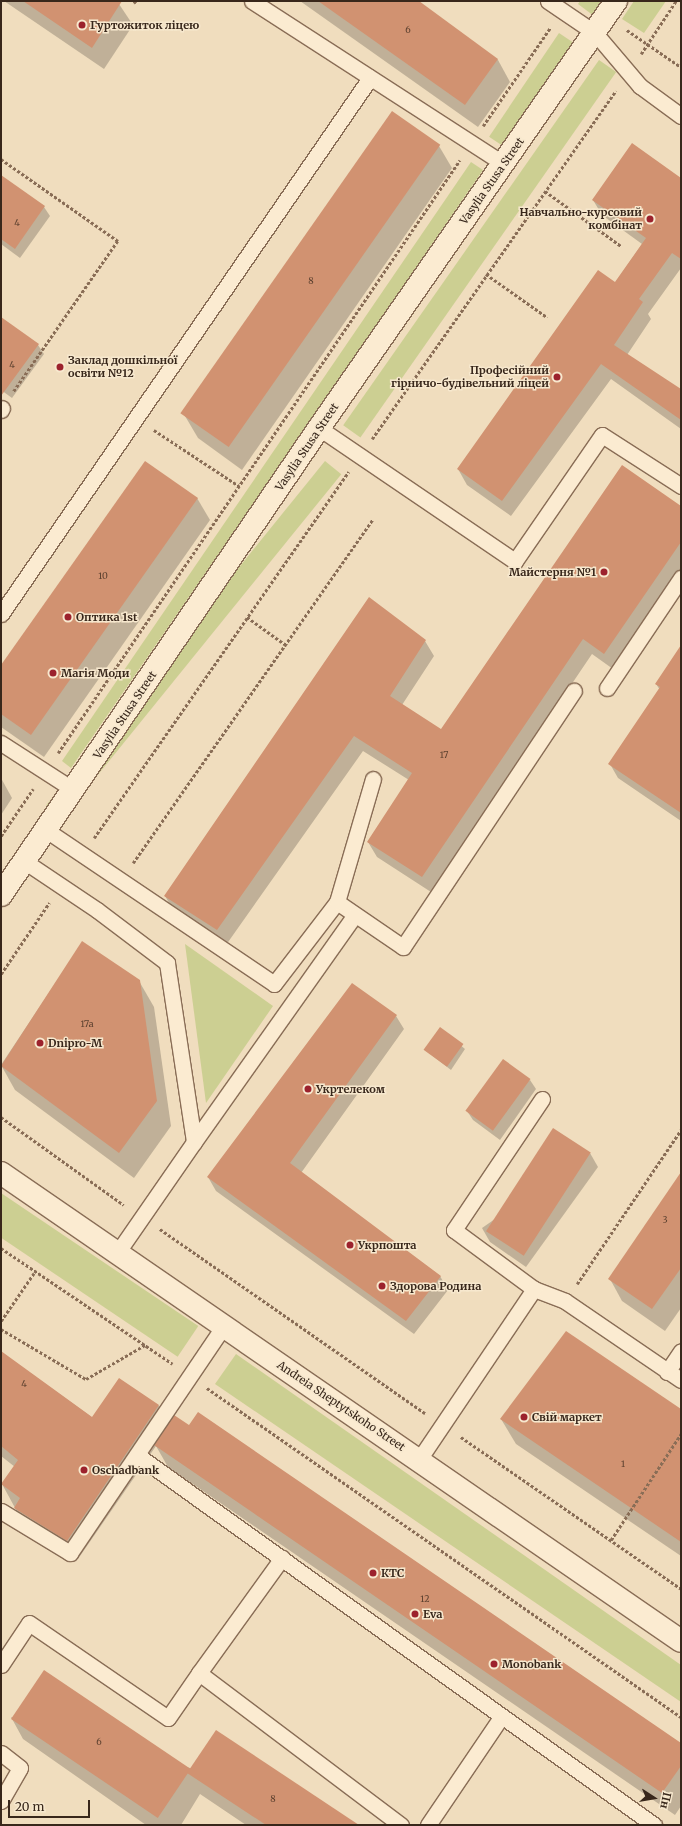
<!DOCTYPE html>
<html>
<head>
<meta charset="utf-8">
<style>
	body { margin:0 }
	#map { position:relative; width:682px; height:1826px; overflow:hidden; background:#f0ddbe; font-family:Merriweather,serif }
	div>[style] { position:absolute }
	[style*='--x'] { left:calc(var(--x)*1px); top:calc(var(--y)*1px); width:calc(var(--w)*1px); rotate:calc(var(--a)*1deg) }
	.green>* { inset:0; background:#cccf92; transform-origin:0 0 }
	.shadow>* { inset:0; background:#0003 }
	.building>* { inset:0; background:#d19271; transform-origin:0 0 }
	.path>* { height:2.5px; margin-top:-1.25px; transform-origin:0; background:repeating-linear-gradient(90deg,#896d56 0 3px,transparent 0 5px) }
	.roads { filter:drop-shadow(1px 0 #896d56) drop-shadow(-1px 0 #896d56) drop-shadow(0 1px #896d56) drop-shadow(0 -1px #896d56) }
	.lane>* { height:15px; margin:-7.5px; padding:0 7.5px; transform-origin:7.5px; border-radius:7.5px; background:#fbebd1 }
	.street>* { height:22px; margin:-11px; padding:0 11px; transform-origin:11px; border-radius:11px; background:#fbebd1 }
	.dots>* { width:11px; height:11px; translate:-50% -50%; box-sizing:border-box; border:2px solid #f7e8ce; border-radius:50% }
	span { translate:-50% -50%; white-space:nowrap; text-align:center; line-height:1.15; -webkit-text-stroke:3px #f7e8ce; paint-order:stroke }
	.number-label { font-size:9px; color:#5e4230 }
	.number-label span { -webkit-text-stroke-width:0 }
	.poi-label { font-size:11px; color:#38271b; font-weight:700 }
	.left { translate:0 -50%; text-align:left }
	.right { translate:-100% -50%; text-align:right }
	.street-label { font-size:11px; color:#38271b }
	.frame { position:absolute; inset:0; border:2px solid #38271b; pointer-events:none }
	.north { position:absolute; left:634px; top:1778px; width:40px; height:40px; -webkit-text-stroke:3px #f7e8ce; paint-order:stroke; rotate:102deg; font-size:11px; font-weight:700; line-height:16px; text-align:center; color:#38271b }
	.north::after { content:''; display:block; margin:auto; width:14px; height:18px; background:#38271b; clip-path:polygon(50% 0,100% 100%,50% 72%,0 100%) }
	.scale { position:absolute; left:8px; top:1800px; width:82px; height:18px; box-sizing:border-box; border:2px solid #38271b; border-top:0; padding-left:5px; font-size:12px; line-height:14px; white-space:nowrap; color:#38271b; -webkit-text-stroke:3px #f7e8ce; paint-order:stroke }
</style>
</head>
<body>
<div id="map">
	<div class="green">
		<i style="clip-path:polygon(580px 1px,604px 1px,594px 16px,578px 4px)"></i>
		<i style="clip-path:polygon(634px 1px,666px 1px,644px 33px,622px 19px)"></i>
		<i style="left:559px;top:33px;width:18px;height:125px;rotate:34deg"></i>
		<i style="left:599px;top:60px;width:21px;height:446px;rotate:35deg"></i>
		<i style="clip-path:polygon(471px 162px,483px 170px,71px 768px,62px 761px)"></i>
		<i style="left:325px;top:461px;width:21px;height:443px;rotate:39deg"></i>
		<i style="clip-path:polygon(185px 944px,273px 1006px,206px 1103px)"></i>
		<i style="left:1px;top:1193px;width:238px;height:37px;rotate:34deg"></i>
		<i style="clip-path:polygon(236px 1354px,681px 1665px,681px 1702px,215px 1384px)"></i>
	</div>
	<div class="shadow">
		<i style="clip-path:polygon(4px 1px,117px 1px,133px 25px,104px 69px)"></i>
		<i style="clip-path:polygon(300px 1px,417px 1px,498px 60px,510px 82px,478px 127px)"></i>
		<i style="clip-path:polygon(392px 112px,439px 146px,452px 168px,242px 470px,198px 438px,185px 416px)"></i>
		<i style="clip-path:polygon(1px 176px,44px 207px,50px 216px,20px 258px,1px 244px)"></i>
		<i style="clip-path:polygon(681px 179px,681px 268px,648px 314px,651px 319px,627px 355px,681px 391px,681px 429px,611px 379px,511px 516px,467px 485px,458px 469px,615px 283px,642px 244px,602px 215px,593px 200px)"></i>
		<i style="clip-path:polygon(1px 318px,38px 345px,44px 354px,12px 398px,1px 390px)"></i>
		<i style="clip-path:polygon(197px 498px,210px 520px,44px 757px,1px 727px,1px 667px)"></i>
		<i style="clip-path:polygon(681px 507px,681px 570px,613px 669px,592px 654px,431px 892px,377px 857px,368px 842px,409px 780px,363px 751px,226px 945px,174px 911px,165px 896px,425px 641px,434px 656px,402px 705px,441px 730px)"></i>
		<i style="clip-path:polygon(681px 647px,681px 821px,618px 778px,610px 764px,660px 690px,656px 684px)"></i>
		<i style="clip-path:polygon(1px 778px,12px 798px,1px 815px)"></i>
		<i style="clip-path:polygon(82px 943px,139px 981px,154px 1007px,171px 1126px,134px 1178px,15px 1090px,1px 1065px)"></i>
		<i style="clip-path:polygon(396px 1016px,404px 1029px,301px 1173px,440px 1276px,448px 1290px,414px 1334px,216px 1191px,208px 1177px)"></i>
		<i style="clip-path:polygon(440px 1028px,465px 1049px,451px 1070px,425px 1050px)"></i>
		<i style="clip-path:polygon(530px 1080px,536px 1089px,500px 1140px,473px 1120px,467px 1111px)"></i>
		<i style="clip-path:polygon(590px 1153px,598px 1167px,526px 1267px,490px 1242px,482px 1228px)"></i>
		<i style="clip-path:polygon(681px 1174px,681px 1308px,665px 1331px,622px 1301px,610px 1279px)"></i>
		<i style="clip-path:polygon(1px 1352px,93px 1418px,119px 1380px,159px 1406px,169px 1424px,681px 1745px,681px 1806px,675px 1815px,168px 1467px,156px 1446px,78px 1559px,26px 1528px,2px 1484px,15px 1467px,1px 1456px)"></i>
		<i style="clip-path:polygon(681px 1410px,681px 1556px,516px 1444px,501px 1419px)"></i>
		<i style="clip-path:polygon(11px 1717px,190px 1768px,357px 1825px,246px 1825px,200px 1794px,181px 1825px,146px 1825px,23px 1739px)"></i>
	</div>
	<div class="building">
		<i style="clip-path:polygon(23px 1px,122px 1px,92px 48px)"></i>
		<i style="clip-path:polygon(318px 1px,419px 1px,498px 59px,465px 105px)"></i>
		<i style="left:392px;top:111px;width:59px;height:369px;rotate:35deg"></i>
		<i style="clip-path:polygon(632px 143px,681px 178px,681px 259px,672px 253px,639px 299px,643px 302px,614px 345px,681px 389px,681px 420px,601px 364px,502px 501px,457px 469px,598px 270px,615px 282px,646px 238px,592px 200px)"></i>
		<i style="clip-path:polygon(1px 175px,45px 206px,15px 249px,1px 239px)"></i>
		<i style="clip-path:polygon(1px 317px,39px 344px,1px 396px)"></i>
		<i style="clip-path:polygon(145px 461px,198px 498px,31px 735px,1px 714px,1px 665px)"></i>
		<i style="clip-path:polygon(622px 465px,681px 506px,681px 542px,604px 654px,583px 639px,422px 877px,367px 842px,412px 773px,354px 736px,217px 930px,164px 896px,369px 597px,426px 640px,390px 696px,441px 729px)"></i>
		<i style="clip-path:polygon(681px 645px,681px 813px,608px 764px,660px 687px,655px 684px)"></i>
		<i style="clip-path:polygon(82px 941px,140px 980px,157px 1101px,119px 1153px,1px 1066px)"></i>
		<i style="clip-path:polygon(352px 983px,397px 1015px,290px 1163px,441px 1276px,406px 1321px,207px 1177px)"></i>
		<i style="left:440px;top:1027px;width:29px;height:28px;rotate:36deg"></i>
		<i style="left:503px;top:1059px;width:34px;height:64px;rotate:36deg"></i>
		<i style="left:553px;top:1128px;width:45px;height:123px;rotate:33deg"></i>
		<i style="clip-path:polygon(681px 1172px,681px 1268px,652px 1309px,608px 1279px)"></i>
		<i style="clip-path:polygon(566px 1331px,681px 1409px,681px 1542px,500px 1419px)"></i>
		<i style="clip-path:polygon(1px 1351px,92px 1417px,119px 1378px,159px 1405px,67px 1541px,14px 1508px,20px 1498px,1px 1484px,18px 1460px,1px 1446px)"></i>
		<i style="clip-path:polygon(198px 1412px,681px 1743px,681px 1766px,662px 1793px,154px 1445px,174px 1415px,189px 1425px)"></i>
		<i style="left:44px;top:1670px;width:177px;height:59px;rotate:34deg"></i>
		<i style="clip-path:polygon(216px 1730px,359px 1825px,266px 1825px,187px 1773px)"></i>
	</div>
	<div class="path">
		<i style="--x:134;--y:1;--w:3;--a:45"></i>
		<i style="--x:627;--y:30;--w:65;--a:34.4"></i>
		<i style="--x:641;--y:54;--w:64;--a:-56.6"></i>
		<i style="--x:483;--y:126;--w:119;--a:-55.6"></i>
		<i style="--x:1;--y:159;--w:143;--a:35"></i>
		<i style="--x:118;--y:241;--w:183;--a:124.7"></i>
		<i style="--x:545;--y:191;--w:94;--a:35.9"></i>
		<i style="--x:486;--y:274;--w:75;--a:35.2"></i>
		<i style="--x:154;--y:430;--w:102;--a:33.4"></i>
		<i style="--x:372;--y:439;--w:425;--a:-55"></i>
		<i style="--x:247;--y:617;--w:48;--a:35.7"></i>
		<i style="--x:58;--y:753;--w:716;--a:-55.87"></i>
		<i style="--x:1;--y:836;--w:57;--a:-55.8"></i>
		<i style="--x:94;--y:838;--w:446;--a:-55.2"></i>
		<i style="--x:133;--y:863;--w:419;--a:-55.1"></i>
		<i style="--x:1;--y:974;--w:86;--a:-55.9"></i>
		<i style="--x:1;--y:1117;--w:151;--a:35.6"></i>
		<i style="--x:160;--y:1229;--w:323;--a:34.8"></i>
		<i style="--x:1;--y:1248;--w:207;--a:34"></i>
		<i style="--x:577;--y:1284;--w:186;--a:-56"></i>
		<i style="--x:1;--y:1321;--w:58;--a:-55.5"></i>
		<i style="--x:1;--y:1329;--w:99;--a:30.5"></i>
		<i style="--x:86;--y:1379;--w:68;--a:-30"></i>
		<i style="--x:207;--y:1388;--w:577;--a:34.76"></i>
		<i style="--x:461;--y:1437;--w:267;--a:34.6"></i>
		<i style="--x:611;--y:1540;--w:127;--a:-56.6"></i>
	</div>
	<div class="roads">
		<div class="lane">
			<i style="--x:252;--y:1;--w:300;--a:32.9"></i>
			<i style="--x:548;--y:1;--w:57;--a:34.2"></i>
			<i style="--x:595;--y:33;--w:70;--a:49.7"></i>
			<i style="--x:640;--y:86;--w:51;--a:36.2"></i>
			<i style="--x:1;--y:410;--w:2;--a:-63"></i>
			<i style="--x:319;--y:428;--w:237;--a:34.2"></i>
			<i style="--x:515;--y:561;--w:153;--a:-55.4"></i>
			<i style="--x:602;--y:435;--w:94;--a:32.8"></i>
			<i style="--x:1;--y:614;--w:651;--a:-55.46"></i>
			<i style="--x:607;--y:688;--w:133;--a:-56.1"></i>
			<i style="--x:1;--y:743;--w:87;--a:32.8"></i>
			<i style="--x:46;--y:830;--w:275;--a:34"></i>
			<i style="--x:274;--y:984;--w:103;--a:-52.5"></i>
			<i style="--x:337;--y:902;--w:80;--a:34.3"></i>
			<i style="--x:403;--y:947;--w:308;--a:-56.3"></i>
			<i style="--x:24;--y:861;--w:88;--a:33.9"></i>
			<i style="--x:97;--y:910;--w:88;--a:37.1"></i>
			<i style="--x:167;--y:963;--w:181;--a:81.4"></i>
			<i style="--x:194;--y:1142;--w:135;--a:124.7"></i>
			<i style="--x:337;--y:902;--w:128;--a:-73.7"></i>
			<i style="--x:542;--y:1099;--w:158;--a:123.9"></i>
			<i style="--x:454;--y:1230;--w:99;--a:36.4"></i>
			<i style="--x:534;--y:1289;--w:33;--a:21"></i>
			<i style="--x:565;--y:1301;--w:140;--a:34.3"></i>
			<i style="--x:194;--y:1142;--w:277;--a:-54.7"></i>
			<i style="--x:667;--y:1372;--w:25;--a:-56"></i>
			<i style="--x:137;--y:1455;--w:636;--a:35.59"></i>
			<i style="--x:420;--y:1458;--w:204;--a:-56"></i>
			<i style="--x:1;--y:1511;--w:81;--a:31.3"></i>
			<i style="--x:70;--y:1553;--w:273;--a:-55.9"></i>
			<i style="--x:1;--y:1665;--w:50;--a:-56.3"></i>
			<i style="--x:29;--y:1623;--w:168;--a:34.4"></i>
			<i style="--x:168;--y:1718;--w:55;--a:-55.4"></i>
			<i style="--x:199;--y:1673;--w:253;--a:37"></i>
			<i style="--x:199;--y:1673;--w:142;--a:-54.2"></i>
			<i style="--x:1;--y:1753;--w:24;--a:38"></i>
			<i style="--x:20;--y:1768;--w:38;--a:120"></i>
			<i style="--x:428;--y:1825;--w:130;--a:-55.9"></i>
		</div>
		<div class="street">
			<i style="--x:1;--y:895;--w:565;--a:-55.75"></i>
			<i style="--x:319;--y:428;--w:520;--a:-55.18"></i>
			<i style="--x:1;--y:1173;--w:825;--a:34.54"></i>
		</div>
	</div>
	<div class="dots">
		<i style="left:82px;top:25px;background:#9c222d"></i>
		<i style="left:650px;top:219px;background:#9c222d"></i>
		<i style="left:60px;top:367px;background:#9c222d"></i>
		<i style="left:557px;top:377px;background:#9c222d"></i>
		<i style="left:604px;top:572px;background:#9c222d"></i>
		<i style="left:68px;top:617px;background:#9c222d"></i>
		<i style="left:53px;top:673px;background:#9c222d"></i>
		<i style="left:40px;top:1043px;background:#9c222d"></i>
		<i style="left:308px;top:1089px;background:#9c222d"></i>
		<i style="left:350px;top:1245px;background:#9c222d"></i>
		<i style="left:382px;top:1286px;background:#9c222d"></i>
		<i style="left:524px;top:1417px;background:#9c222d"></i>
		<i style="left:84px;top:1470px;background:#9c222d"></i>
		<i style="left:373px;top:1573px;background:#9c222d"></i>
		<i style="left:415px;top:1614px;background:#9c222d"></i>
		<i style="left:494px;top:1664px;background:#9c222d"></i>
	</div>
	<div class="number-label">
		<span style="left:408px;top:30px">6</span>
		<span style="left:17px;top:223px">4</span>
		<span style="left:311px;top:281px">8</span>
		<span style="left:12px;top:365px">4</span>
		<span style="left:103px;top:576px">10</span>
		<span style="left:444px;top:755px">17</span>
		<span style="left:87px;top:1024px">17а</span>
		<span style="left:665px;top:1220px">3</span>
		<span style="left:24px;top:1384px">4</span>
		<span style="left:623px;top:1464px">1</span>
		<span style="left:425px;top:1599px">12</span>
		<span style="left:99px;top:1742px">6</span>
		<span style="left:273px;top:1799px">8</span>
	</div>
	<div class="poi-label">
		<span class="left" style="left:90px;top:25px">Гуртожиток ліцею</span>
		<span class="right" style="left:642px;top:219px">Навчально-курсовий<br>комбінат</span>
		<span class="left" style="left:68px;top:367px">Заклад дошкільної<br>освіти №12</span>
		<span class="right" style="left:549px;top:377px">Професійний<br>гірничо-будівельний ліцей</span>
		<span class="right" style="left:596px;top:572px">Майстерня №1</span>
		<span class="left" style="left:76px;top:617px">Оптика 1st</span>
		<span class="left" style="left:61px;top:673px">Магія Моди</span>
		<span class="left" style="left:48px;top:1043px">Dnipro-M</span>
		<span class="left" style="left:316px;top:1089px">Укртелеком</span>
		<span class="left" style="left:358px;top:1245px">Укрпошта</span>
		<span class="left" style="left:390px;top:1286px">Здорова Родина</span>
		<span class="left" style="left:532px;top:1417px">Свій маркет</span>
		<span class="left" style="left:92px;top:1470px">Oschadbank</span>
		<span class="left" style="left:381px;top:1573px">КТС</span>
		<span class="left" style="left:423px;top:1614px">Eva</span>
		<span class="left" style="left:502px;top:1664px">Monobank</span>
	</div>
	<div class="street-label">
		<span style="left:492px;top:181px;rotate:-55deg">Vasylia Stusa Street</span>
		<span style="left:307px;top:447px;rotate:-56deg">Vasylia Stusa Street</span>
		<span style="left:125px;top:715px;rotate:-56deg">Vasylia Stusa Street</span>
		<span style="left:341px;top:1406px;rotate:34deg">Andreia Sheptytskoho Street</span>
	</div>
	<div class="frame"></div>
	<div class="north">Пн</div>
	<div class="scale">20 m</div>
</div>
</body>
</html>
